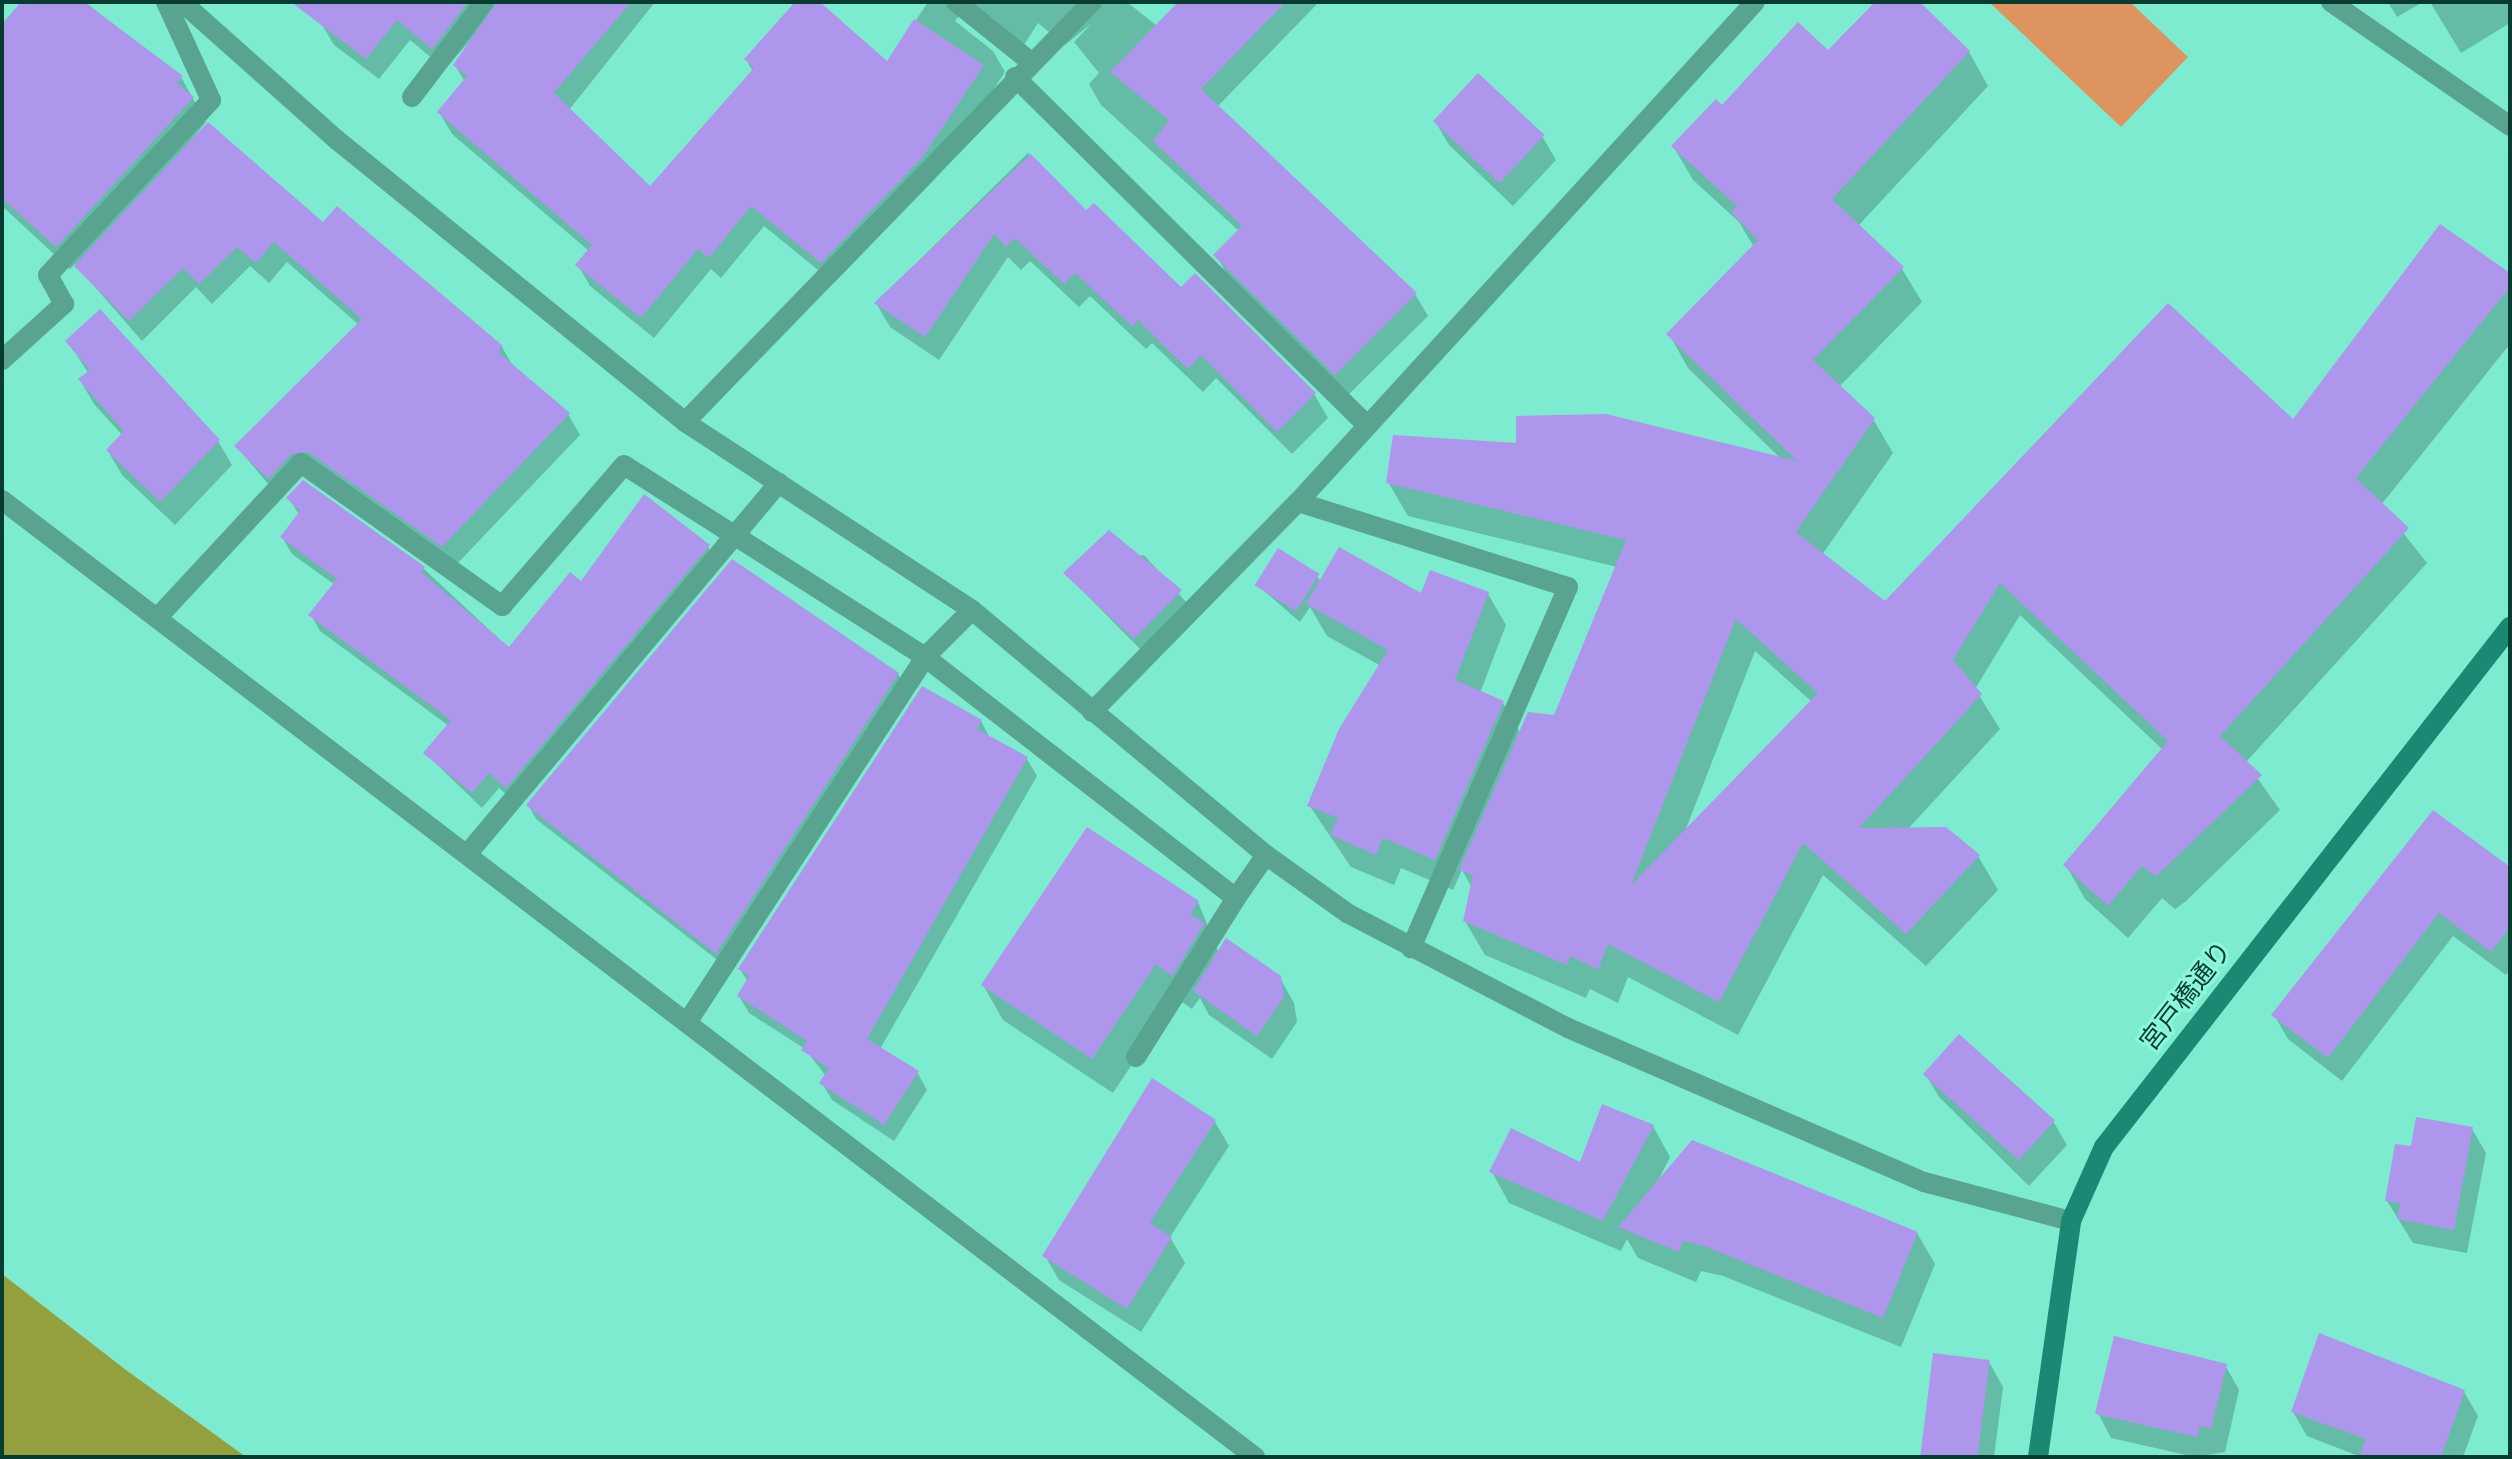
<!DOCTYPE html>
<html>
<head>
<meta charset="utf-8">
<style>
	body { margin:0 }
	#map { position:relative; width:2512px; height:1459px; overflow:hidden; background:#7debd0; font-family:"Sofia Sans Condensed","Noto Sans JP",sans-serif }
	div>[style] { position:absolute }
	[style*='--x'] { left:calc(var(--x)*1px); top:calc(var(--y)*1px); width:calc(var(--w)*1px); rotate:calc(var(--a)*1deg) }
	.green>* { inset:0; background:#de945f }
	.water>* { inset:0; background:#949f3e }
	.shadow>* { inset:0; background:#0003 }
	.building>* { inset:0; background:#ad96eb; transform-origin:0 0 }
	.street>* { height:20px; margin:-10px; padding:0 10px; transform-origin:10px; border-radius:10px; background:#58a491 }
	.secondary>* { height:20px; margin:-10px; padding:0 10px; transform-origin:10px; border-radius:10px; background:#1a8872 }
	span { translate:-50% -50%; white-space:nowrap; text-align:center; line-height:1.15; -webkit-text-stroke:6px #8bf8dd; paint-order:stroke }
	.street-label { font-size:26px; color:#093c31 }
	.frame { position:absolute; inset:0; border:4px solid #093c31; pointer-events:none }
</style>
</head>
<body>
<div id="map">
	<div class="green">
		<i style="clip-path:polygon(1989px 2px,2130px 2px,2188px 57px,2121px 127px)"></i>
	</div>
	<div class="water">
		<i style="clip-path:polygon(2px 1274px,126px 1370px,246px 1457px,2px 1457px)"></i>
	</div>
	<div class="shadow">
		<i style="clip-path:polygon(24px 2px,85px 2px,181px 77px,206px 122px,177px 158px,323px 225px,502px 347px,514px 368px,568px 414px,580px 435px,454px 567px,304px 474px,281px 499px,236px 446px,359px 325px,287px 262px,269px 283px,250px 266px,212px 304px,196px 287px,142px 341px,75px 264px,70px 269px,2px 206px,2px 28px)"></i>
		<i style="clip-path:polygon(338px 2px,655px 2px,569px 110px,650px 188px,753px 72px,746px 59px,797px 2px,817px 2px,887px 64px,928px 2px,1127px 2px,1157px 26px,1180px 2px,1319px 2px,1217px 107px,1415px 294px,1428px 316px,1348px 395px,1228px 276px,1216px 255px,1239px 231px,1101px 105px,1089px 84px,1099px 73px,1074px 42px,1092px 23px,1065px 45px,1038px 23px,1022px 48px,963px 11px,955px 21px,993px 51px,1005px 72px,934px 180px,834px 283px,764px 226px,721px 278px,711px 269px,654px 338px,590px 286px,578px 265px,589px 251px,452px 134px,439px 112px,465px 82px,455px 65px,494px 14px,445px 69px,410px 40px,379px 79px,334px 45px,321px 23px)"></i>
		<i style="clip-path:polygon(evenodd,1878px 2px,1918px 2px,1969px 52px,1988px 86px,1858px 226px,1902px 269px,1922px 302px,1839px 387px,1873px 419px,1893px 453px,1822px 555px,1885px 603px,2293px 422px,2510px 275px,2510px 344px,2381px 505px,2427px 563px,2246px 762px,2280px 810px,2185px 902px,2175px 909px,2162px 898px,2128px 938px,2085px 899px,2066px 865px,2163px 750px,2020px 615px,1975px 689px,2000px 729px,1907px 830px,1978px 856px,1998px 890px,1926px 966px,1823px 875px,1738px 1035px,1628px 977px,1618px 1003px,1590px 989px,1586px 998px,1485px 955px,1465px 921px,1472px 888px,1462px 870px,1453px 890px,1401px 868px,1394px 885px,1351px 867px,1309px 805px,1381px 666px,1327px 636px,1310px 607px,1300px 622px,1256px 584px,1317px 576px,1321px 582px,1422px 596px,1488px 594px,1506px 625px,1480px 693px,1503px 703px,1521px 734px,1556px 718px,1617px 567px,1408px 516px,1388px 482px,1782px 460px,1688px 368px,1669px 334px,1754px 247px,1739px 222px,1693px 180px,1673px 146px,1722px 108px,1828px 53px,1878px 2px,1755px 651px,1812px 702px,1684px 834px,1755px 651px)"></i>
		<i style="clip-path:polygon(2388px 2px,2423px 2px,2397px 17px)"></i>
		<i style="clip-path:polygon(2430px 2px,2510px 2px,2510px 23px,2461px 53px)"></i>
		<i style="clip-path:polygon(1435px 121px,1542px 136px,1556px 160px,1513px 206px,1449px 145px)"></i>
		<i style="clip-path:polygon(1028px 153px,1086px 213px,1314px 394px,1328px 418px,1292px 454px,1216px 378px,1203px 392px,1152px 343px,1146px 349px,1090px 296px,1079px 307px,1030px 261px,1021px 270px,1008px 257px,939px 360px,890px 327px,876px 303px)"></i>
		<i style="clip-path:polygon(68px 341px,218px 441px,232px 465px,175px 525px,122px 475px,108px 451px,123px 436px,94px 404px,80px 380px,88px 373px)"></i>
		<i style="clip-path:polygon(289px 498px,424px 569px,510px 649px,708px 547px,718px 563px,516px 803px,499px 788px,482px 808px,426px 754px,449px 726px,320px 631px,311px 615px,335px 585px,292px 554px,282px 537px,299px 515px)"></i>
		<i style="clip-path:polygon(1144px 555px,1187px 603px,1141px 650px,1066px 574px)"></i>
		<i style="clip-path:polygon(898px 674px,906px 688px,725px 966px,536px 819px,528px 805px)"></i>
		<i style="clip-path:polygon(981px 721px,991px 740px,1027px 759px,1037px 776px,880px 1049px,917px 1072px,927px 1090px,894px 1141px,832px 1100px,822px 1083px,826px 1076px,805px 1049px,749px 1013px,739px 996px,748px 982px,740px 969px)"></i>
		<i style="clip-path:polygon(2434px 812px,2510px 869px,2510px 969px,2506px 975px,2453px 936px,2342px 1081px,2288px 1039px,2274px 1015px)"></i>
		<i style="clip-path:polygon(1198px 902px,1219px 953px,1280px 978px,1294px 1003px,1297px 1022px,1272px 1059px,1209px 1015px,1200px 998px,1192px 1009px,1176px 998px,1113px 1093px,1003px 1020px,983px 985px)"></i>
		<i style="clip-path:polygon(1925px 1073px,2053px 1121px,2067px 1145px,2029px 1186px,1939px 1097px)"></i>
		<i style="clip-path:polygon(1152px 1081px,1215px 1122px,1229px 1146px,1170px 1237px,1185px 1263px,1141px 1332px,1059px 1280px,1045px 1256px)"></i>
		<i style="clip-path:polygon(1653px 1126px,1670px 1157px,1659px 1179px,1917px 1233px,1935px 1264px,1901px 1347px,1723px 1276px,1701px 1271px,1696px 1282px,1638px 1258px,1627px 1239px,1621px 1251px,1509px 1203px,1492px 1172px,1581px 1165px)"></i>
		<i style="clip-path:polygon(2472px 1129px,2486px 1153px,2467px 1253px,2413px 1243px,2387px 1201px,2412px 1149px)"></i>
		<i style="clip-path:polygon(1989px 1362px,2003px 1387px,1994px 1457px,1922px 1457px)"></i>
		<i style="clip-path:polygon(2225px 1365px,2239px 1390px,2225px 1452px,2195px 1457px,2111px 1438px,2098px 1413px)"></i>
		<i style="clip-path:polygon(2464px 1392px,2478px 1416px,2463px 1457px,2361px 1457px,2307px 1436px,2293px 1412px)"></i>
	</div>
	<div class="building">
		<i style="clip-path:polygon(21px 2px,84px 2px,183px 76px,177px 83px,194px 97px,56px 247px,2px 198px,2px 24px)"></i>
		<i style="clip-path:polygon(291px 2px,468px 2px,432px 49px,397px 20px,366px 59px)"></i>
		<i style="clip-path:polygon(497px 2px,631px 2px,554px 93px,650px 186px,754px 68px,744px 59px,795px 2px,820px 2px,887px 61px,914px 19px,984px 65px,922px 158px,821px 263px,751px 206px,709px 258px,698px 249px,641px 318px,575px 265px,592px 245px,437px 112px,467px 76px,453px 65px)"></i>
		<i style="clip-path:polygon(1178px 2px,1286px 2px,1201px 89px,1417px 293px,1335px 375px,1213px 255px,1242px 226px,1153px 141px,1169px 120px,1110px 72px)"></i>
		<i style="clip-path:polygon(evenodd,1875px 2px,1920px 2px,1970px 51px,1832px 199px,1904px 267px,1813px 360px,1875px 418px,1796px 532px,1885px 601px,2168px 303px,2293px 419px,2440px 224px,2510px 273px,2510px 287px,2356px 478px,2409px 528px,2220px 736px,2262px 775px,2165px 868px,2155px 876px,2142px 866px,2108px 906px,2063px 865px,2168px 741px,2000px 583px,1953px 660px,1982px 694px,1859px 828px,1946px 827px,1980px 855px,1906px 934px,1803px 843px,1719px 1002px,1608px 944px,1598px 970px,1571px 956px,1567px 965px,1463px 921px,1473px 875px,1459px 870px,1528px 712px,1554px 715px,1626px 540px,1386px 483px,1393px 435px,1516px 443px,1516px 416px,1606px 414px,1797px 461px,1666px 334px,1758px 240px,1731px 212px,1737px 206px,1671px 146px,1716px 99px,1722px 105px,1798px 22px,1828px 50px,1875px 2px,1736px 619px,1818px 693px,1631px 885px,1736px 619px)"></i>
		<i style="left:1478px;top:73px;width:91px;height:66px;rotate:43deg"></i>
		<i style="clip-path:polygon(208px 122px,323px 222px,337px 206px,503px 346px,498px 352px,570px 413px,442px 547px,308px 452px,292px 454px,268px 479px,234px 446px,362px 319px,274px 242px,256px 263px,237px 247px,199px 284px,183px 268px,129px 321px,74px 266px)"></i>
		<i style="clip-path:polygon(1031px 154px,1086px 210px,1094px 203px,1181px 287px,1195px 273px,1316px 393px,1277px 432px,1201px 355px,1188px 369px,1138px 320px,1132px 326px,1075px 273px,1064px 284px,1015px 238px,1006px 247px,994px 234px,925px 337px,874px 303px)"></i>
		<i style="clip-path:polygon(100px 309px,220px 440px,160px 502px,106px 450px,124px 431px,78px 379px,90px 370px,65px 341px)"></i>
		<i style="clip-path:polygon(303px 480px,425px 567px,421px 572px,509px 647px,570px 572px,581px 581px,644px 494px,710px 545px,506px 788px,489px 773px,472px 793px,423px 753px,451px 720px,308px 615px,337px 579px,280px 537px,300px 511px,286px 498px)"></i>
		<i style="clip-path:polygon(1109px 530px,1182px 590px,1134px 639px,1063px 573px)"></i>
		<i style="clip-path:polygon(1339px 547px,1421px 593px,1430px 570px,1489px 592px,1455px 680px,1504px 701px,1435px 860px,1383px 838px,1376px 855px,1330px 835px,1338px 818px,1307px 806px,1339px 729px,1388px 650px,1306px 604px)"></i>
		<i style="left:1278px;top:548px;width:49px;height:44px;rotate:32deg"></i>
		<i style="clip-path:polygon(732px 559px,899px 673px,716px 954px,526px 805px)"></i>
		<i style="clip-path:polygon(922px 686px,982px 720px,977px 729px,1028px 757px,867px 1039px,919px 1071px,884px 1125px,819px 1083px,829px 1068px,801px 1050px,807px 1041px,737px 996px,749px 976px,738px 969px)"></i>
		<i style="clip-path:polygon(2433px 810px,2510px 867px,2510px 927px,2491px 952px,2439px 913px,2328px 1058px,2271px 1015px)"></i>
		<i style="clip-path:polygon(1087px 827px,1199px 901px,1190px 914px,1205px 923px,1172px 976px,1156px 964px,1092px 1059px,981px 985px)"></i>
		<i style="clip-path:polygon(1226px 938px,1281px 976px,1284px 997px,1257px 1036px,1193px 991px)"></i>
		<i style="left:1959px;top:1034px;width:129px;height:54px;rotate:42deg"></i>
		<i style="clip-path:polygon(1152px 1078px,1216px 1120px,1150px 1223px,1172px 1237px,1127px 1309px,1042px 1256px)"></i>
		<i style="clip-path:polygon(1602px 1104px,1654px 1125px,1603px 1221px,1489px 1172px,1511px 1128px,1580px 1162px)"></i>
		<i style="clip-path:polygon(2416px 1117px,2473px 1127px,2454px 1230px,2397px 1219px,2400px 1203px,2385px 1201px,2395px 1144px,2411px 1146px)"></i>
		<i style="clip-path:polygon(1692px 1140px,1918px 1232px,1883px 1318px,1704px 1246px,1683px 1241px,1679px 1252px,1618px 1227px)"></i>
		<i style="clip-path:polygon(2319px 1333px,2465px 1390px,2441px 1457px,2359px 1457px,2366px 1439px,2291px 1412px)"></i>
		<i style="clip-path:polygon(2114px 1336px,2227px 1364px,2211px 1429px,2200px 1426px,2197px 1437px,2095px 1414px)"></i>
		<i style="left:1933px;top:1353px;width:57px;height:105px;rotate:7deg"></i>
	</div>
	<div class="street">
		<i style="--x:182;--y:2;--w:208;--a:41.7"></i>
		<i style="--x:337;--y:140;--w:448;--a:39"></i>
		<i style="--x:685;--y:422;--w:343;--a:33.2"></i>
		<i style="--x:972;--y:610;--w:383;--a:39.8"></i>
		<i style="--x:1266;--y:855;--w:100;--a:35.6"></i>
		<i style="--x:1347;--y:913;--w:249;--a:27.5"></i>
		<i style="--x:1568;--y:1028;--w:388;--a:23.4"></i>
		<i style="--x:1924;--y:1182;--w:152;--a:14.9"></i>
		<i style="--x:956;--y:2;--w:96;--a:38.7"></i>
		<i style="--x:2331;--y:2;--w:218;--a:34.7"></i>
		<i style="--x:1015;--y:77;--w:495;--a:44.7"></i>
		<i style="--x:412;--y:97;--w:119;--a:-52.8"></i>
		<i style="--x:2;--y:360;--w:84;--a:-42.1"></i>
		<i style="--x:64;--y:304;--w:33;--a:-119"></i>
		<i style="--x:48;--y:275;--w:239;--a:-47"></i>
		<i style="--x:211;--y:100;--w:108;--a:-114.7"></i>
		<i style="--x:685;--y:422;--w:585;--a:-45.9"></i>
		<i style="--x:2;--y:500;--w:1577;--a:37.37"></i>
		<i style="--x:1298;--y:502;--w:283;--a:17.5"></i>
		<i style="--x:1568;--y:587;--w:394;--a:113.5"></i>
		<i style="--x:157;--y:618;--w:212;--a:-47.1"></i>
		<i style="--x:301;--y:463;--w:247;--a:35.4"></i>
		<i style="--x:502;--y:606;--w:186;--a:-49.1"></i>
		<i style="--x:624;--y:465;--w:357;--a:32.5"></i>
		<i style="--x:925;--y:657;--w:393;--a:37.8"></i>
		<i style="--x:1236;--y:898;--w:52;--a:-55.1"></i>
		<i style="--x:1092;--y:712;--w:294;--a:-45.6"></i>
		<i style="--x:1298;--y:502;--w:677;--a:-47.57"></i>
		<i style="--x:469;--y:852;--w:482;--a:-50"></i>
		<i style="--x:688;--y:1021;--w:434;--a:-56.9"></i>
		<i style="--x:925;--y:657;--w:66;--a:-45"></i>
		<i style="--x:1136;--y:1057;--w:188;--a:-57.8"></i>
	</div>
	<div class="secondary">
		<i style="--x:2038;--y:1457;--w:238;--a:-82"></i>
		<i style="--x:2071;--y:1221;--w:81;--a:-66"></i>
		<i style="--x:2104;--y:1147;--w:660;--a:-52.02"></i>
	</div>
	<div class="street-label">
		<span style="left:2187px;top:997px;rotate:-52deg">宮戸橋通り</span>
	</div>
	<div class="frame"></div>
</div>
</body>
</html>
